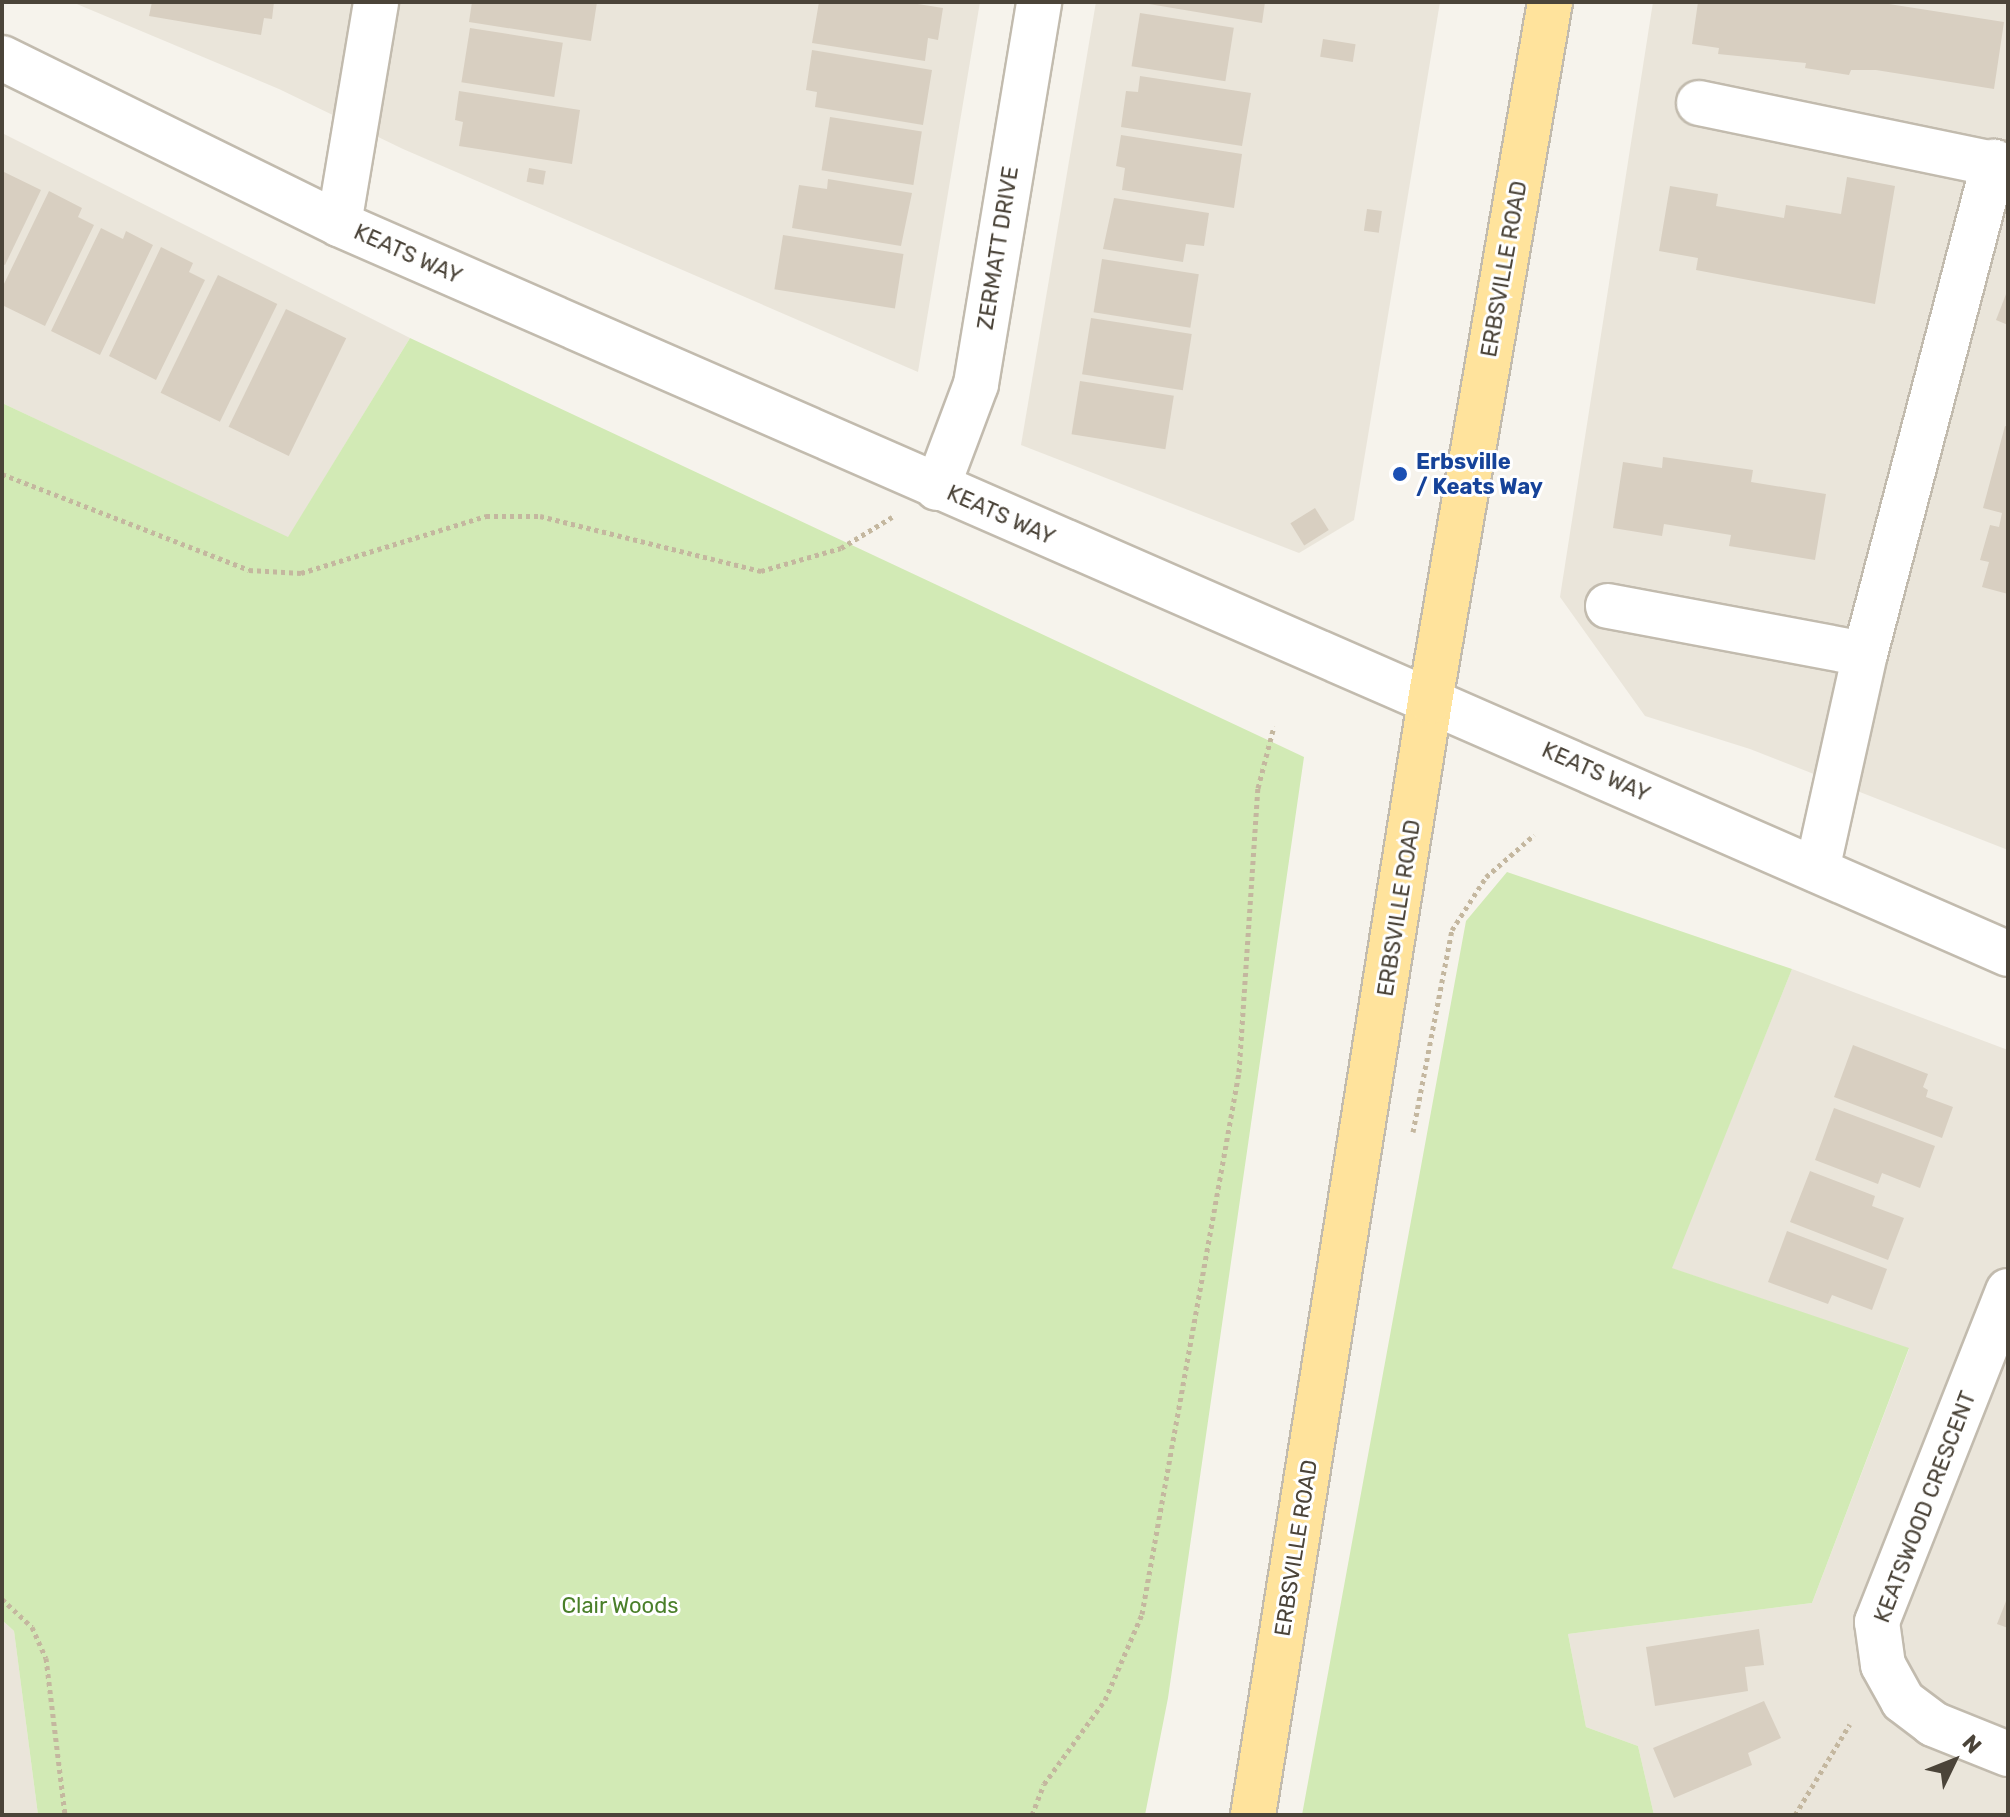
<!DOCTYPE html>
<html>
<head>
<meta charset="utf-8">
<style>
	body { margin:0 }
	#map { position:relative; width:2010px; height:1817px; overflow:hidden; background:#f6f3ec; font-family:Rubik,sans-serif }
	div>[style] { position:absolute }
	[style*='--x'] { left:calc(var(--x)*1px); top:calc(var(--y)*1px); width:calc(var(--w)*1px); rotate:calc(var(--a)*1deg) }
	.residential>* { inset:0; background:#eae5da }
	.green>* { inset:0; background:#d2eab5 }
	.building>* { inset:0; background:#d8cfc1; transform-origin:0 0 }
	.path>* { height:5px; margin-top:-2.5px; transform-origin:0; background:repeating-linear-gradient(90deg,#c4b79f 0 4px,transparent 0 8px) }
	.roads { filter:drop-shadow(2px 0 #c2bbae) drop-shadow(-2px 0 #c2bbae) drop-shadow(0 2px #c2bbae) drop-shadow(0 -2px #c2bbae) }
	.minor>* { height:44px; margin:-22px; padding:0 22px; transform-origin:22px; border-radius:22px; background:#fff }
	.major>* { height:44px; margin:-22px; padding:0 22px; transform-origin:22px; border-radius:22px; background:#ffe39c }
	.dots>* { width:22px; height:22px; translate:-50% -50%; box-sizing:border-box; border:4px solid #fff; border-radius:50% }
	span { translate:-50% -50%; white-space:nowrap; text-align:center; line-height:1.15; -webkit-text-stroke:6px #fff; paint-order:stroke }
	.street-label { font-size:22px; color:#4b4439 }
	.transit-label { font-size:22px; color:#164399; font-weight:700 }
	.left { translate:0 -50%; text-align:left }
	.park-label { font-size:22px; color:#4a7f2a }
	.frame { position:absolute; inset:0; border:4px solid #4b4439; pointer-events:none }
	.north { position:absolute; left:1914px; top:1721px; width:80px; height:80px; -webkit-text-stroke:6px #fff; paint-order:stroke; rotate:47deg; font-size:22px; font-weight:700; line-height:32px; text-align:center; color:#4b4439 }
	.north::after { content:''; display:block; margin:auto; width:28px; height:36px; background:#4b4439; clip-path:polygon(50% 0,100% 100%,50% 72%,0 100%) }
</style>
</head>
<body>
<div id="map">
	<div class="residential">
		<i style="clip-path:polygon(72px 2px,980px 2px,918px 372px,403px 149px,279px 89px)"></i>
		<i style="clip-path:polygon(1096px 2px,1440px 2px,1354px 520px,1299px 553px,1021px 445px)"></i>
		<i style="clip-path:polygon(1653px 2px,2008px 2px,2008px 850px,1750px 749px,1645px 716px,1560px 597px)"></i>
		<i style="clip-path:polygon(2px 133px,410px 338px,288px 538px,2px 403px)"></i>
		<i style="clip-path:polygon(1792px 969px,2008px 1050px,2008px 1815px,1654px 1815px,1638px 1746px,1586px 1727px,1568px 1634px,1812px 1603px,1909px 1349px,1671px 1268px)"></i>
		<i style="clip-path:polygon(2px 1620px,14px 1631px,38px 1815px,2px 1815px)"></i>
	</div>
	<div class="green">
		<i style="clip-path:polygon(410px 338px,1304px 757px,1168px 1698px,1145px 1815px,38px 1815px,14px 1631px,2px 1620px,2px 403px,288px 537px)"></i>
		<i style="clip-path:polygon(1507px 872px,1792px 969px,1672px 1268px,1909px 1348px,1812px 1603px,1568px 1634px,1586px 1727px,1638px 1746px,1654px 1815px,1302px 1815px,1466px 921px)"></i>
	</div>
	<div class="building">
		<i style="clip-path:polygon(152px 2px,274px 2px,272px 19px,264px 18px,261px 35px,149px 16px)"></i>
		<i style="clip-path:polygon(472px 2px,597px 2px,591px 41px,469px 22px)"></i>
		<i style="clip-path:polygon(819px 2px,905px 2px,943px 8px,938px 40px,928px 38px,925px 61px,812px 43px)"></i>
		<i style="clip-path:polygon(1137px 2px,1265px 2px,1262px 23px)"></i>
		<i style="clip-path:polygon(1698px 2px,1876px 2px,2004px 22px,1994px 89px,1876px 70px,1851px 70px,1849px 75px,1805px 68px,1806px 63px,1718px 54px,1719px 48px,1692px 44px)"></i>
		<i style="left:1140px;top:13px;width:95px;height:54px;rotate:9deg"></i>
		<i style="left:470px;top:28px;width:94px;height:55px;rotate:9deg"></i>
		<i style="left:1323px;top:39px;width:33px;height:18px;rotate:9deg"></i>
		<i style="clip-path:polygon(812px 50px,932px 70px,923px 125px,815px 107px,817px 92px,806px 90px)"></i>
		<i style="clip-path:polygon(1140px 76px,1251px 93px,1242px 146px,1121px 127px,1126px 91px,1138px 92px)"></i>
		<i style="clip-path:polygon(459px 91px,580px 110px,572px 164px,459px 146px,463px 122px,455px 120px)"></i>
		<i style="left:830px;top:117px;width:93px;height:54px;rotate:9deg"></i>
		<i style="clip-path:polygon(1121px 135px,1242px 154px,1234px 208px,1122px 190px,1125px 168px,1116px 166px)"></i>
		<i style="left:529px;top:168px;width:17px;height:14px;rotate:10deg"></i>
		<i style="clip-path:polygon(2px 171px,41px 190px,5px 265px,2px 264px)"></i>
		<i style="clip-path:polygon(1847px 177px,1895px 186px,1875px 304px,1696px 270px,1698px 258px,1659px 251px,1670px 186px,1718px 194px,1716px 206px,1784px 218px,1786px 205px,1841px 214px)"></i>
		<i style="clip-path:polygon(828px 179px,912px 193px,901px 246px,792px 228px,799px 185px,827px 189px)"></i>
		<i style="clip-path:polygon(49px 191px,82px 208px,78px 217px,94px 225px,45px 326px,2px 305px,2px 288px)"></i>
		<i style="clip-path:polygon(1114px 198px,1209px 213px,1204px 246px,1186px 244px,1183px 262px,1103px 249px)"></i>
		<i style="left:1367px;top:209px;width:15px;height:22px;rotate:8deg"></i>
		<i style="clip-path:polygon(101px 228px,123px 239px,126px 231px,153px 245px,100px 355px,51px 331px)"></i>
		<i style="left:783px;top:235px;width:122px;height:55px;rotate:9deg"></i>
		<i style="clip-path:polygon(161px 247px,193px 263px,189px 272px,205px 280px,156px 380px,109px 356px)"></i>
		<i style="left:1102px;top:259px;width:98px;height:54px;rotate:9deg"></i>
		<i style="left:218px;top:275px;width:66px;height:131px;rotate:26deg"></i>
		<i style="clip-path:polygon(2008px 289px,2008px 325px,1996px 320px)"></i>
		<i style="left:286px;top:309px;width:67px;height:131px;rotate:26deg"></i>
		<i style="left:1091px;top:318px;width:102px;height:57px;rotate:9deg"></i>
		<i style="left:1080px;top:381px;width:95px;height:54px;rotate:9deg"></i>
		<i style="clip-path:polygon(2005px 426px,2008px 427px,2008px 594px,1982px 587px,1989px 562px,1980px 560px,1990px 525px,1999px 527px,2002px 513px,1983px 508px)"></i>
		<i style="clip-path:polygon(1663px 457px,1753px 470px,1751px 482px,1826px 494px,1815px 560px,1729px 546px,1731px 535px,1664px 524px,1662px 536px,1613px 528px,1623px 462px,1662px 468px)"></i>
		<i style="left:1315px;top:508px;width:26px;height:29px;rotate:58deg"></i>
		<i style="clip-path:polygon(1853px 1045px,1928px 1074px,1923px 1087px,1928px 1090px,1926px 1097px,1953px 1107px,1942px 1138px,1834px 1097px)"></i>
		<i style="clip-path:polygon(1834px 1108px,1935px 1146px,1920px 1188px,1882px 1173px,1878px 1184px,1815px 1160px)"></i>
		<i style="clip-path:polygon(1810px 1171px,1875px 1196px,1872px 1206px,1904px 1218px,1888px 1260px,1790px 1222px)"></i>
		<i style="clip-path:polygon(1787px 1231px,1887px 1269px,1872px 1310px,1832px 1295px,1828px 1304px,1768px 1282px)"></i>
		<i style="clip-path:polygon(2008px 1596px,2008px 1628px,1997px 1624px)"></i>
		<i style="clip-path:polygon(1759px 1629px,1764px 1665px,1745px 1667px,1748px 1691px,1655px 1706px,1646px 1647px)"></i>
		<i style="clip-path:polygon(1764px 1701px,1781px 1738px,1748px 1753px,1752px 1765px,1674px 1798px,1653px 1748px)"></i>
	</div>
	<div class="path">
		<i style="--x:2;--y:474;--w:265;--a:21.2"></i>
		<i style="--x:249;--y:570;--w:52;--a:3.3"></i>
		<i style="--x:301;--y:573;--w:194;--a:-17.1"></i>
		<i style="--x:486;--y:516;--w:54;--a:0"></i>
		<i style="--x:540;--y:516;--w:228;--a:14"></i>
		<i style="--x:761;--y:571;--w:83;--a:-16"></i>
		<i style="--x:841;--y:548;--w:60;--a:-31.3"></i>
		<i style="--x:1413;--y:1132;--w:206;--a:-79.1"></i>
		<i style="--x:1452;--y:930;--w:63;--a:-57.3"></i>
		<i style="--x:1486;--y:877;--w:64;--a:-41.2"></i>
		<i style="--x:2;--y:1599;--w:41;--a:43"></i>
		<i style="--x:32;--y:1627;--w:34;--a:66"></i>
		<i style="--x:46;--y:1658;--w:158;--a:83.1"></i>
		<i style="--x:1032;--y:1815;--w:33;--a:-69"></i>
		<i style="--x:1044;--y:1784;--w:104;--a:-54"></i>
		<i style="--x:1105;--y:1700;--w:94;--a:-66.7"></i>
		<i style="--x:1142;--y:1614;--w:551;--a:-79.85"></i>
		<i style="--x:1239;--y:1072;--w:285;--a:-86.2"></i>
		<i style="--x:1258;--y:788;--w:64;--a:-75.5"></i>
		<i style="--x:1795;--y:1815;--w:106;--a:-58.9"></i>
	</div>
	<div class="roads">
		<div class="minor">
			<i style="--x:2;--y:58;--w:376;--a:26.2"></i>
			<i style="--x:339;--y:224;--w:1822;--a:23.62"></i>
			<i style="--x:1699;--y:103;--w:316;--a:11.7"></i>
			<i style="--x:339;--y:224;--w:225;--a:-80.5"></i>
			<i style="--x:937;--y:488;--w:111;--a:-69.4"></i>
			<i style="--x:976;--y:384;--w:387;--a:-80.6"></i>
			<i style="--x:1608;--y:606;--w:261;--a:10.6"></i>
			<i style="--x:1817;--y:870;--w:221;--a:-77.5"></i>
			<i style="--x:1865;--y:654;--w:509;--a:-75.31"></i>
			<i style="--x:2008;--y:1291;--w:356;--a:111.6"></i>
			<i style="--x:1877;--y:1622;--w:43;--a:82.1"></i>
			<i style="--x:1883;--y:1665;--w:41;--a:60.9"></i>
			<i style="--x:1903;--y:1701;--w:38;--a:37"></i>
			<i style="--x:1933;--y:1724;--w:81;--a:21.8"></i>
		</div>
		<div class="major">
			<i style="--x:1253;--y:1815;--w:1128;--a:-80.97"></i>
			<i style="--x:1430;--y:701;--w:709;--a:-80.26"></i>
		</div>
	</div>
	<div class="dots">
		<i style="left:1400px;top:474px;background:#1a4fb4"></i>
	</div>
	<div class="street-label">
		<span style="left:998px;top:248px;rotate:-81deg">ZERMATT DRIVE</span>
		<span style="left:408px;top:254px;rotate:24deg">KEATS WAY</span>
		<span style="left:1504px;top:269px;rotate:-80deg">ERBSVILLE ROAD</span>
		<span style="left:1001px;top:515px;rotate:24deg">KEATS WAY</span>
		<span style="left:1596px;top:772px;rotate:24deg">KEATS WAY</span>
		<span style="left:1399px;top:908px;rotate:-81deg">ERBSVILLE ROAD</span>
		<span style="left:1925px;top:1507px;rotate:-69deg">KEATSWOOD CRESCENT</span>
		<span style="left:1296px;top:1548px;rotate:-81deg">ERBSVILLE ROAD</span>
	</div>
	<div class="transit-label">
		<span class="left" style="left:1416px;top:474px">Erbsville<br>/ Keats Way</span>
	</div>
	<div class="park-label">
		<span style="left:620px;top:1606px">Clair Woods</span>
	</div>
	<div class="frame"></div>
	<div class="north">N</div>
</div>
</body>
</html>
